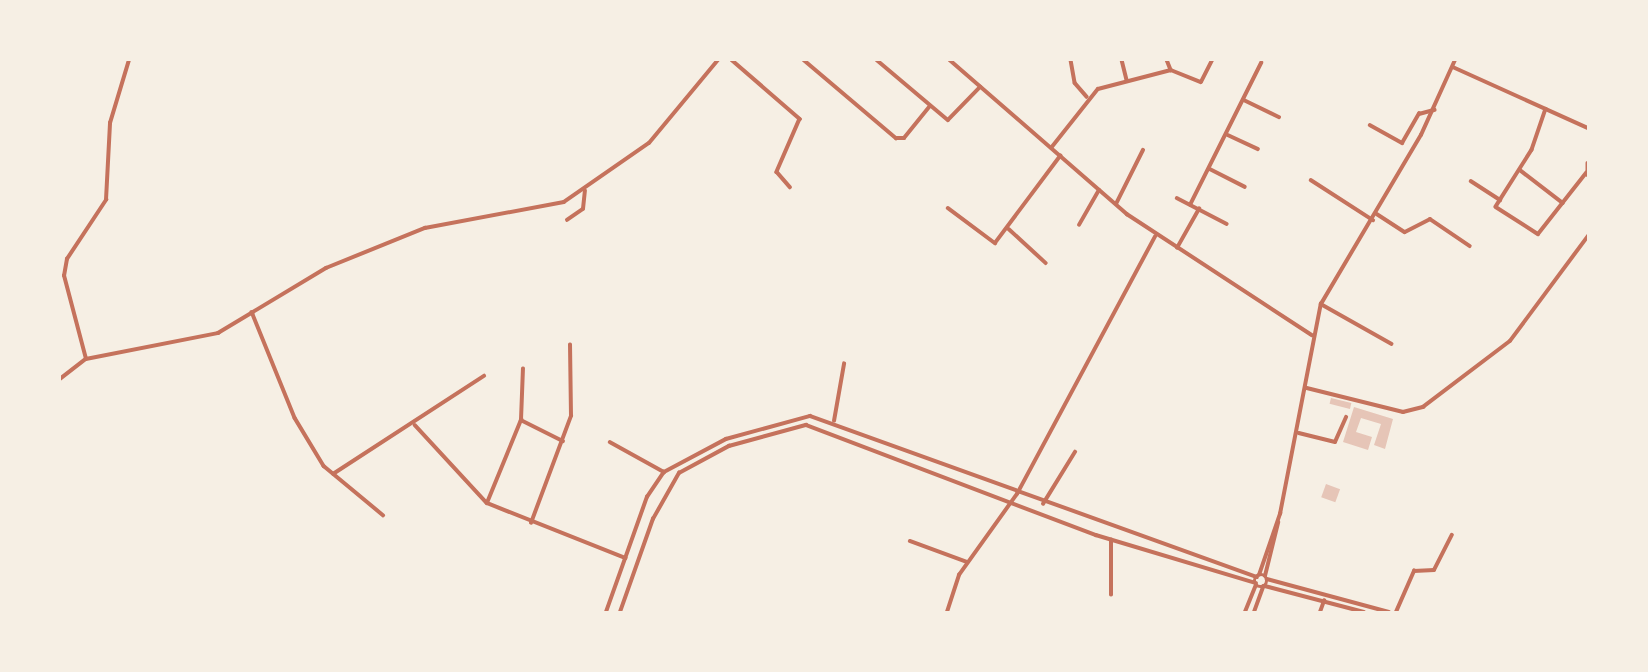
<!DOCTYPE html>
<html>
<head>
<meta charset="utf-8">
<style>
	body { margin:0 }
	#map { position:relative; width:1648px; height:672px; overflow:hidden; background:#f6efe4; font-family:Literata,serif }
	div>[style] { position:absolute }
	[style*='--x'] { left:calc(var(--x)*1px); top:calc(var(--y)*1px); width:calc(var(--w)*1px); rotate:calc(var(--a)*1deg) }
	.building>* { inset:0; background:#e6c5b7; transform-origin:0 0 }
	.minor>* { height:3.5px; margin:-1.75px; padding:0 1.75px; transform-origin:1.75px; border-radius:1.75px; background:#c5725c }
	.minor>.ring { margin:-1.75px; padding:0; box-sizing:content-box; background:none; border:3.5px solid #c5725c; border-radius:50% }
	span { translate:-50% -50%; white-space:nowrap; text-align:center; line-height:1.15; -webkit-text-stroke:7px #f6efe4; paint-order:stroke }
	.frame { position:absolute; inset:0; border:61px solid #f6efe4; pointer-events:none }
</style>
</head>
<body>
<div id="map">
	<div class="building">
		<i style="left:1331px;top:398px;width:21px;height:6px;rotate:14deg"></i>
		<i style="clip-path:polygon(1354px 407px,1393px 419px,1385px 449px,1374px 445px,1381px 424px,1361px 418px,1356px 432px,1372px 437px,1368px 450px,1343px 442px)"></i>
		<i style="left:1326px;top:484px;width:15px;height:14px;rotate:20deg"></i>
	</div>
	<div class="minor">
		<i style="--x:732;--y:60;--w:90;--a:40.9"></i>
		<i style="--x:800;--y:119;--w:58;--a:113.5"></i>
		<i style="--x:777;--y:172;--w:20;--a:49"></i>
		<i style="--x:804;--y:60;--w:121;--a:40.3"></i>
		<i style="--x:896;--y:138;--w:8;--a:0"></i>
		<i style="--x:904;--y:138;--w:40;--a:-51"></i>
		<i style="--x:877;--y:60;--w:93;--a:40.2"></i>
		<i style="--x:948;--y:120;--w:46;--a:-45.9"></i>
		<i style="--x:950;--y:60;--w:235;--a:41"></i>
		<i style="--x:1127;--y:214;--w:221;--a:33.2"></i>
		<i style="--x:1071;--y:60;--w:23;--a:80"></i>
		<i style="--x:1075;--y:83;--w:18;--a:49"></i>
		<i style="--x:1122;--y:60;--w:21;--a:76"></i>
		<i style="--x:1167;--y:60;--w:11;--a:68"></i>
		<i style="--x:1453;--y:67;--w:148;--a:24.3"></i>
		<i style="--x:1244;--y:100;--w:39;--a:26"></i>
		<i style="--x:1546;--y:109;--w:43;--a:108.9"></i>
		<i style="--x:1532;--y:150;--w:67;--a:122.3"></i>
		<i style="--x:1496;--y:207;--w:50;--a:32.7"></i>
		<i style="--x:1538;--y:234;--w:78;--a:-51.8"></i>
		<i style="--x:1370;--y:125;--w:37;--a:29"></i>
		<i style="--x:1402;--y:143;--w:34;--a:-60"></i>
		<i style="--x:1419;--y:114;--w:16;--a:-15"></i>
		<i style="--x:1228;--y:135;--w:33;--a:25"></i>
		<i style="--x:1051;--y:148;--w:75;--a:-51.5"></i>
		<i style="--x:1098;--y:89;--w:75;--a:-14.6"></i>
		<i style="--x:1171;--y:70;--w:32;--a:22"></i>
		<i style="--x:1201;--y:82;--w:25;--a:-63"></i>
		<i style="--x:1588;--y:163;--w:12;--a:90"></i>
		<i style="--x:1210;--y:169;--w:39;--a:27"></i>
		<i style="--x:1520;--y:170;--w:54;--a:37.5"></i>
		<i style="--x:1311;--y:180;--w:74;--a:32.8"></i>
		<i style="--x:1471;--y:181;--w:35;--a:33"></i>
		<i style="--x:1177;--y:198;--w:56;--a:27.5"></i>
		<i style="--x:1116;--y:204;--w:60;--a:-63.4"></i>
		<i style="--x:1190;--y:205;--w:159;--a:-63.4"></i>
		<i style="--x:948;--y:208;--w:59;--a:36.7"></i>
		<i style="--x:995;--y:243;--w:109;--a:-53.2"></i>
		<i style="--x:1377;--y:214;--w:33;--a:33"></i>
		<i style="--x:1405;--y:232;--w:28;--a:-27"></i>
		<i style="--x:1430;--y:219;--w:48;--a:34"></i>
		<i style="--x:567;--y:220;--w:19;--a:-35"></i>
		<i style="--x:583;--y:209;--w:18;--a:-84"></i>
		<i style="--x:1079;--y:225;--w:40;--a:-60.3"></i>
		<i style="--x:1009;--y:229;--w:50;--a:42.6"></i>
		<i style="--x:1177;--y:248;--w:45;--a:-60.6"></i>
		<i style="--x:1321;--y:304;--w:81;--a:29.4"></i>
		<i style="--x:252;--y:312;--w:114;--a:67.9"></i>
		<i style="--x:295;--y:418;--w:56;--a:58.9"></i>
		<i style="--x:324;--y:466;--w:77;--a:39.7"></i>
		<i style="--x:86;--y:359;--w:86;--a:-104.8"></i>
		<i style="--x:64;--y:276;--w:17;--a:-80"></i>
		<i style="--x:67;--y:259;--w:71;--a:-56.5"></i>
		<i style="--x:106;--y:200;--w:77;--a:-87"></i>
		<i style="--x:110;--y:123;--w:66;--a:-73.2"></i>
		<i style="--x:60;--y:379;--w:33;--a:-38"></i>
		<i style="--x:86;--y:359;--w:135;--a:-11.1"></i>
		<i style="--x:218;--y:333;--w:126;--a:-31"></i>
		<i style="--x:326;--y:268;--w:107;--a:-22"></i>
		<i style="--x:425;--y:228;--w:141;--a:-10.6"></i>
		<i style="--x:564;--y:202;--w:103;--a:-34.8"></i>
		<i style="--x:649;--y:143;--w:108;--a:-50.3"></i>
		<i style="--x:1307;--y:388;--w:99;--a:14"></i>
		<i style="--x:1403;--y:412;--w:21;--a:-14"></i>
		<i style="--x:1423;--y:407;--w:109;--a:-37.2"></i>
		<i style="--x:1510;--y:341;--w:131;--a:-53.4"></i>
		<i style="--x:521;--y:420;--w:47;--a:26.6"></i>
		<i style="--x:834;--y:421;--w:58;--a:-80"></i>
		<i style="--x:415;--y:425;--w:106;--a:47.3"></i>
		<i style="--x:487;--y:503;--w:149;--a:21.6"></i>
		<i style="--x:1299;--y:433;--w:37;--a:14"></i>
		<i style="--x:1335;--y:442;--w:27;--a:-66"></i>
		<i style="--x:610;--y:442;--w:62;--a:29.1"></i>
		<i style="--x:333;--y:474;--w:180;--a:-33"></i>
		<i style="--x:487;--y:503;--w:90;--a:-67.7"></i>
		<i style="--x:521;--y:420;--w:51;--a:-87.8"></i>
		<i style="--x:1043;--y:504;--w:61;--a:-58.4"></i>
		<i style="--x:531;--y:523;--w:114;--a:-69.5"></i>
		<i style="--x:571;--y:416;--w:71;--a:-90.8"></i>
		<i style="--x:910;--y:541;--w:61;--a:20.2"></i>
		<i class="ring" style="left:1255px;top:575px;width:8.5px;height:8.5px"></i>
		<i style="--x:1259;--y:575;--w:65;--a:-71"></i>
		<i style="--x:1280;--y:514;--w:214;--a:-79"></i>
		<i style="--x:1321;--y:304;--w:196;--a:-59.4"></i>
		<i style="--x:1421;--y:135;--w:82;--a:-65.6"></i>
		<i style="--x:1265;--y:576;--w:55;--a:-76.2"></i>
		<i style="--x:1267;--y:579;--w:126;--a:15.1"></i>
		<i style="--x:1265;--y:586;--w:102;--a:14.7"></i>
		<i style="--x:1111;--y:595;--w:55;--a:-90"></i>
		<i style="--x:606;--y:612;--w:122;--a:-70.4"></i>
		<i style="--x:647;--y:497;--w:30;--a:-56"></i>
		<i style="--x:664;--y:472;--w:70;--a:-28"></i>
		<i style="--x:726;--y:439;--w:87;--a:-15.3"></i>
		<i style="--x:810;--y:416;--w:475;--a:19.8"></i>
		<i style="--x:620;--y:612;--w:99;--a:-70.5"></i>
		<i style="--x:653;--y:519;--w:53;--a:-60.5"></i>
		<i style="--x:679;--y:473;--w:57;--a:-28.4"></i>
		<i style="--x:729;--y:446;--w:80;--a:-15.3"></i>
		<i style="--x:806;--y:425;--w:310;--a:20.8"></i>
		<i style="--x:1096;--y:535;--w:167;--a:16.7"></i>
		<i style="--x:947;--y:612;--w:39;--a:-72"></i>
		<i style="--x:959;--y:575;--w:100;--a:-54.4"></i>
		<i style="--x:1017;--y:494;--w:292;--a:-61.8"></i>
		<i style="--x:1245;--y:612;--w:29;--a:-68"></i>
		<i style="--x:1254;--y:612;--w:27;--a:-70"></i>
		<i style="--x:1320;--y:612;--w:12;--a:-70"></i>
		<i style="--x:1396;--y:612;--w:45;--a:-66.3"></i>
		<i style="--x:1414;--y:571;--w:20;--a:-3"></i>
		<i style="--x:1434;--y:570;--w:39;--a:-63"></i>
	</div>
	<div class="frame"></div>
</div>
</body>
</html>
